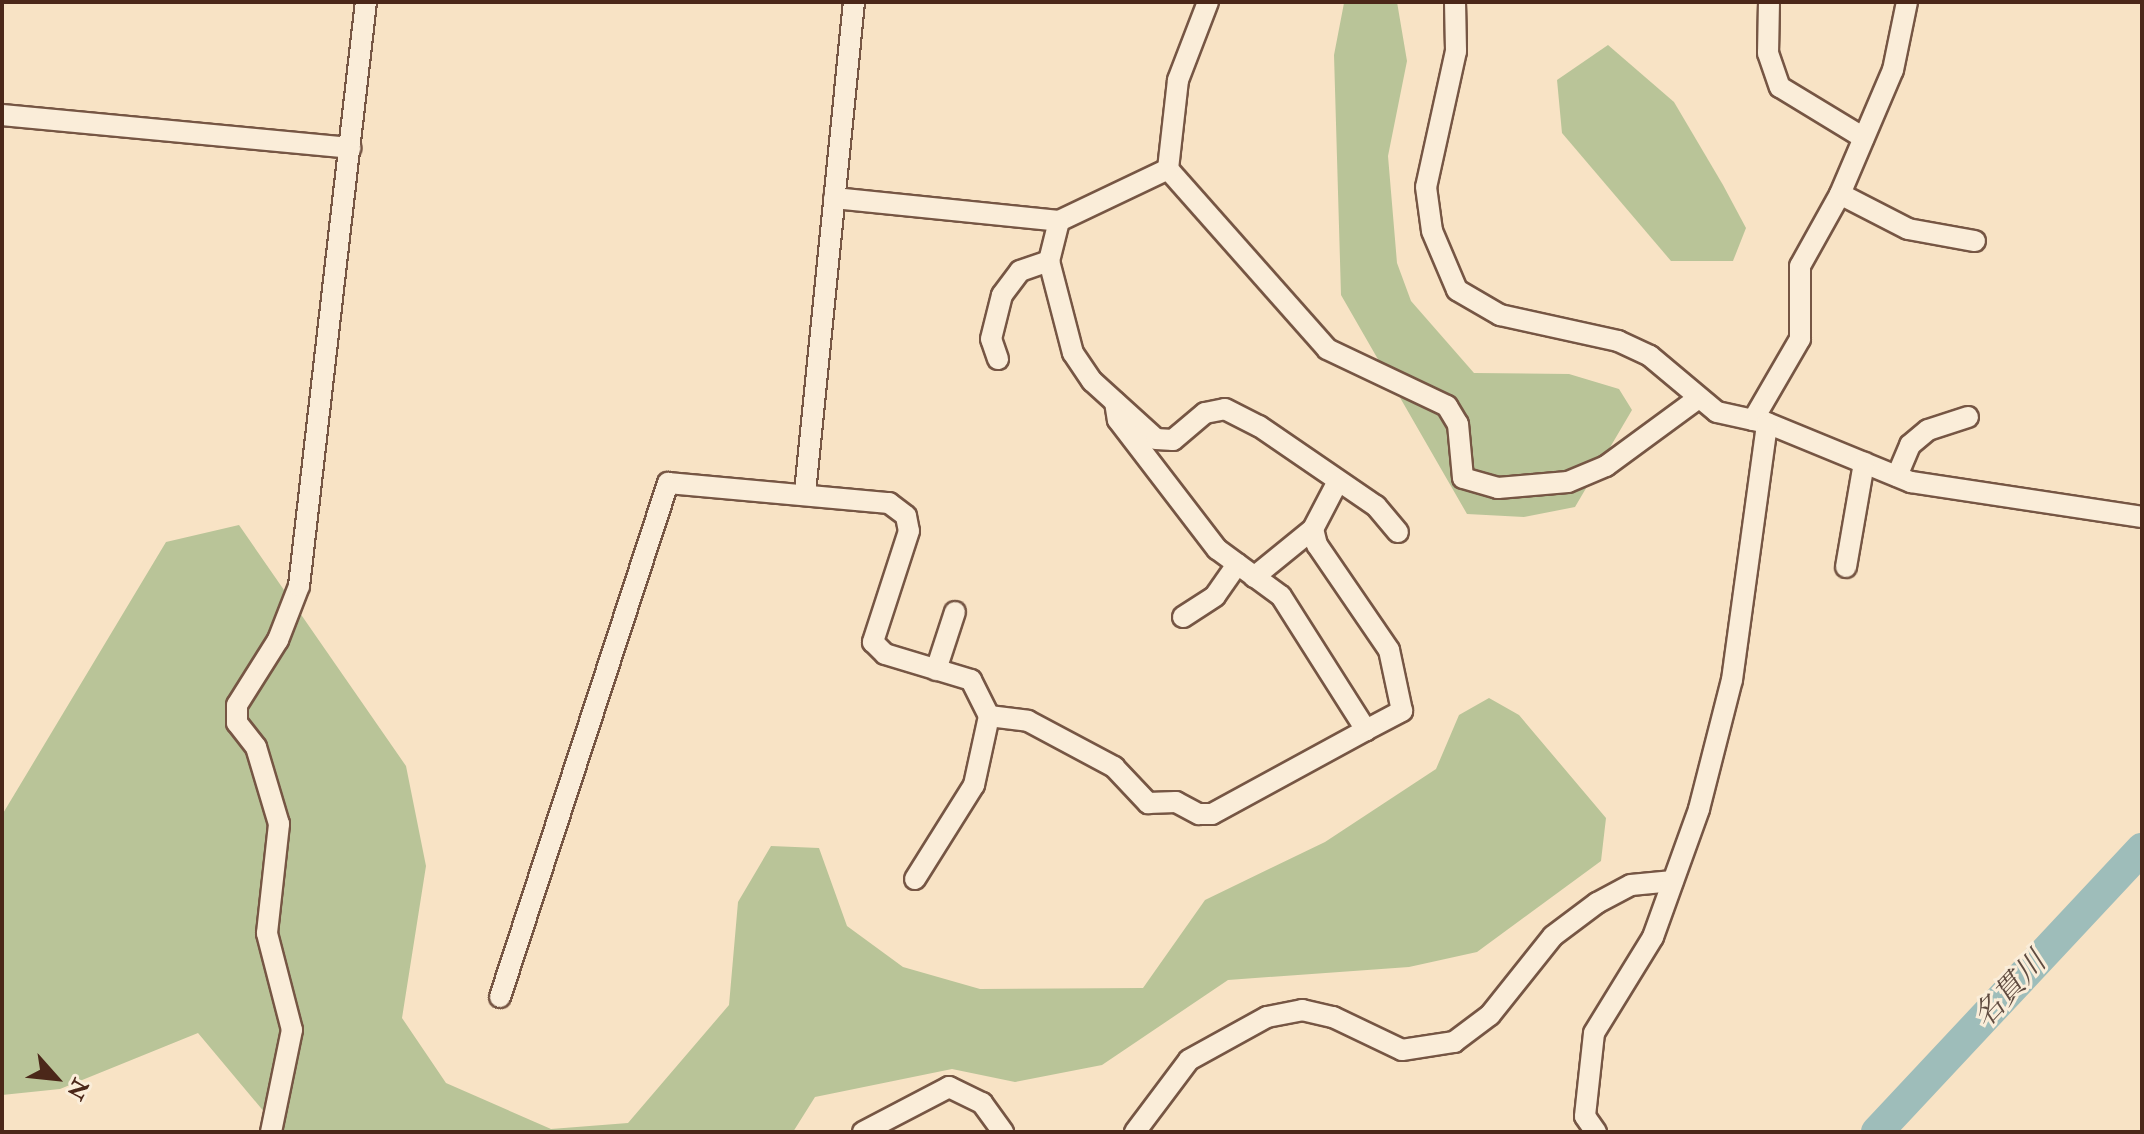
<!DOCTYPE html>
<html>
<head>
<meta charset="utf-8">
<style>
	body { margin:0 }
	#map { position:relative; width:2144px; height:1134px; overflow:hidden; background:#f8e3c5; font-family:"IM FELL Double Pica","Noto Serif JP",serif }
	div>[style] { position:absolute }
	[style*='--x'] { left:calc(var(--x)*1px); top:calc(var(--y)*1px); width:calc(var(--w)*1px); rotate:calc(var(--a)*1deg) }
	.green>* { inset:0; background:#b9c498 }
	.river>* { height:32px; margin:-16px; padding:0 16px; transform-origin:16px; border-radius:16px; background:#9ebdba }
	.roads { filter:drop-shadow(2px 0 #765644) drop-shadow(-2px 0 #765644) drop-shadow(0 2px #765644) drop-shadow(0 -2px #765644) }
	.street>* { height:20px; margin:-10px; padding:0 10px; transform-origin:10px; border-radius:10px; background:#faedd9 }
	span { translate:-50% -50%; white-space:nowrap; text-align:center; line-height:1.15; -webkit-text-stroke:6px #faedd9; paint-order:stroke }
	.water-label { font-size:30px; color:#604c41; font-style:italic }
	.frame { position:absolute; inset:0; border:4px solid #4b2719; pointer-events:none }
	.north { position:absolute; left:16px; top:1038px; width:80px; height:80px; -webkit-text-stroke:6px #faedd9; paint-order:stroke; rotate:117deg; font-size:22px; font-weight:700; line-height:32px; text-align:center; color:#4b2719 }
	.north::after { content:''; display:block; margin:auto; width:28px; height:36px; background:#4b2719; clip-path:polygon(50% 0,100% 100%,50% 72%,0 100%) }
</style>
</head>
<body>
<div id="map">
	<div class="green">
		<i style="clip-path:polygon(1397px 2px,1407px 61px,1388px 156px,1397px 263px,1411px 301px,1474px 373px,1569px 374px,1619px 389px,1632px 410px,1575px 507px,1524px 517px,1467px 514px,1341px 295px,1334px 55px,1344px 3px)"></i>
		<i style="clip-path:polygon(1608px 45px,1674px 102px,1723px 185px,1746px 228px,1733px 261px,1671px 261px,1562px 133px,1557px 80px)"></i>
		<i style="clip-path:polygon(239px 525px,406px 766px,426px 866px,402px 1018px,446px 1083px,551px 1129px,628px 1123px,729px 1005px,738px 902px,771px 846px,819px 848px,847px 926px,903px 967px,980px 989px,1143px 988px,1205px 900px,1325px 842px,1436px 769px,1459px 715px,1489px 698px,1519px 715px,1606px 818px,1601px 861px,1477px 952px,1409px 967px,1228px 980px,1102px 1065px,1015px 1082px,952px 1069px,815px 1097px,793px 1132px,281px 1132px,198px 1033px,60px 1089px,2px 1095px,2px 815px,166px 542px)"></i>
	</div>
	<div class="river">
		<i style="--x:1877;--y:1132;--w:388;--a:-46.9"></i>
	</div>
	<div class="roads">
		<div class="street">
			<i style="--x:1208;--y:2;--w:84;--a:111"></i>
			<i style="--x:1178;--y:80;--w:90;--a:96.4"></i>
			<i style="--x:1168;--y:169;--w:240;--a:48.5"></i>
			<i style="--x:1327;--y:349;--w:133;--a:25.4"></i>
			<i style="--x:1447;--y:406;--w:21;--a:59"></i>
			<i style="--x:1458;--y:424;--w:54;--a:84.7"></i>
			<i style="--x:1463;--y:478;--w:36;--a:16"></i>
			<i style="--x:1498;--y:488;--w:70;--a:-4.9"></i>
			<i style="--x:1568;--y:482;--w:41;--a:-22.8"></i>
			<i style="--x:1606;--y:466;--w:112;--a:-36.3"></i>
			<i style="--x:1455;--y:2;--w:49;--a:88.8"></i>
			<i style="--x:1456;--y:51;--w:139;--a:102.4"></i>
			<i style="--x:1426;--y:187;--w:44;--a:82.2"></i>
			<i style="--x:1432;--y:231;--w:64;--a:67"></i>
			<i style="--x:1457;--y:290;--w:50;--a:30.2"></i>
			<i style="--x:1500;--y:315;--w:121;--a:12.4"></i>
			<i style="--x:1618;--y:341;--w:35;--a:25"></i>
			<i style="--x:1650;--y:356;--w:87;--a:39.9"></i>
			<i style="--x:1717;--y:412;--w:51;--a:12.4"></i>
			<i style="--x:1767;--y:423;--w:156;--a:22.3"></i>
			<i style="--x:1911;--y:482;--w:234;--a:8.6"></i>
			<i style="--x:1769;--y:2;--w:51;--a:91.1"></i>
			<i style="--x:1768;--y:53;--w:36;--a:71"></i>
			<i style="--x:1780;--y:87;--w:98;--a:31.3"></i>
			<i style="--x:2;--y:115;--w:350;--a:5.4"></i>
			<i style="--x:1840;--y:194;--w:135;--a:-66.9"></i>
			<i style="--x:1893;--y:70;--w:69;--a:-78.4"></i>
			<i style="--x:834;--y:198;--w:226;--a:5.8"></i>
			<i style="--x:1059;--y:221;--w:121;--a:-25.5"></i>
			<i style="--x:1059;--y:221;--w:41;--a:104"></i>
			<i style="--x:1049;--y:261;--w:95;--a:75.4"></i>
			<i style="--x:1073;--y:353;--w:34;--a:56"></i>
			<i style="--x:1092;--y:381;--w:86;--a:42.2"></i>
			<i style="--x:1156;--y:439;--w:17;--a:3"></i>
			<i style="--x:1173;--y:440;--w:42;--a:-40.2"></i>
			<i style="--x:1205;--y:413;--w:20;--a:-11"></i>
			<i style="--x:1225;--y:409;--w:38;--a:27"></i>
			<i style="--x:1259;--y:426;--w:142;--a:34.4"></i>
			<i style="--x:1376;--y:506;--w:34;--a:50"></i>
			<i style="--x:998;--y:359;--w:21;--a:-109"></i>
			<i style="--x:991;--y:339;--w:45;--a:-76"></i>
			<i style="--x:1002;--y:295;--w:30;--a:-53"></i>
			<i style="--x:1020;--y:271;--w:31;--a:-19"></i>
			<i style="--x:1115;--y:402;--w:18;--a:81"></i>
			<i style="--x:1118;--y:420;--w:163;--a:52.5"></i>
			<i style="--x:1217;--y:549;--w:79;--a:36.3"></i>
			<i style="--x:1281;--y:596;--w:159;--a:57.6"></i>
			<i style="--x:1366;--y:730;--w:41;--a:-27.8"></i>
			<i style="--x:1402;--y:711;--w:62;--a:-102"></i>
			<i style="--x:1389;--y:650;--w:127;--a:-124.4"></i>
			<i style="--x:1317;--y:545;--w:16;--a:-104"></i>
			<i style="--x:1313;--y:529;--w:50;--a:-62.4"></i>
			<i style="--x:1753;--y:420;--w:94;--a:-59.9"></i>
			<i style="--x:1800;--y:339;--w:73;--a:-90"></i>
			<i style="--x:1800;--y:266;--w:82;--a:-60.9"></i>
			<i style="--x:1840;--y:194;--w:76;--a:27.2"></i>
			<i style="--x:1908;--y:229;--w:68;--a:10.2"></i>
			<i style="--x:1897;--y:476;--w:34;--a:-67"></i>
			<i style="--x:1910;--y:445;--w:23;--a:-40"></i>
			<i style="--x:1928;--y:430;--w:42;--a:-18"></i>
			<i style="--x:805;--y:493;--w:493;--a:-84.3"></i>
			<i style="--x:1846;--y:567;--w:106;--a:-80.2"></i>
			<i style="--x:1254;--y:577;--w:76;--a:-39.1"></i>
			<i style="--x:1183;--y:617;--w:38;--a:-33"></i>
			<i style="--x:1215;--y:596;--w:39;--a:-55"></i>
			<i style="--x:936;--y:670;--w:61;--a:-71.9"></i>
			<i style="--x:915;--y:879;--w:111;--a:-57.9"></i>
			<i style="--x:974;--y:785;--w:71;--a:-77.7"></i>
			<i style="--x:989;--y:716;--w:39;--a:7"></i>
			<i style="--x:1028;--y:721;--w:98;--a:28.1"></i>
			<i style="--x:1114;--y:767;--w:50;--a:46.6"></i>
			<i style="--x:1148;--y:803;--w:28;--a:-2"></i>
			<i style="--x:1176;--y:802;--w:26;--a:28"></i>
			<i style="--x:1199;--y:814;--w:13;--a:0"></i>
			<i style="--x:1212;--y:814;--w:175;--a:-28.6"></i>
			<i style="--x:500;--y:997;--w:541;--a:-71.9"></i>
			<i style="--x:668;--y:483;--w:222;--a:5.2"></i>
			<i style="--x:889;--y:503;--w:21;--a:37"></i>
			<i style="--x:906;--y:516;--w:15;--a:79"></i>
			<i style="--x:909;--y:531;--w:117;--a:108"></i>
			<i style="--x:873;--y:642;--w:17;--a:45"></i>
			<i style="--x:885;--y:654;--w:90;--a:16.8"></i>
			<i style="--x:971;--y:680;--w:40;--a:63.4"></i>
			<i style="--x:271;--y:1132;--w:104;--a:-78.4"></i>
			<i style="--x:292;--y:1030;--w:100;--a:-104.5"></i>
			<i style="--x:267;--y:933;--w:110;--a:-83.7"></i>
			<i style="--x:279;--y:824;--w:80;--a:-106.6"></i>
			<i style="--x:256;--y:747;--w:31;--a:-128"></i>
			<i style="--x:237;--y:723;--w:18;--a:-90"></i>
			<i style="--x:237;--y:705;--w:77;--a:-57.8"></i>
			<i style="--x:278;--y:640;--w:58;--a:-68.7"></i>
			<i style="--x:299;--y:586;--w:588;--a:-83.46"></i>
			<i style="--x:863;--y:1132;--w:97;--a:-27.6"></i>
			<i style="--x:949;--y:1087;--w:37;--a:26"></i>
			<i style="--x:982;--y:1103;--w:36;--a:54"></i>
			<i style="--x:1135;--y:1132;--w:90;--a:-53.1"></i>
			<i style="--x:1189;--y:1060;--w:89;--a:-28.9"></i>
			<i style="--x:1267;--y:1017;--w:36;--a:-11"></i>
			<i style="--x:1302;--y:1010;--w:32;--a:13"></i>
			<i style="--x:1333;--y:1017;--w:76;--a:25.6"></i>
			<i style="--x:1402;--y:1050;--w:53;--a:-8.7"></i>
			<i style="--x:1454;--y:1042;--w:45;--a:-36.9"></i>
			<i style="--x:1490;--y:1015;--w:101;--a:-51.4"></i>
			<i style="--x:1553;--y:936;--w:55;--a:-36.9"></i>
			<i style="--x:1597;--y:903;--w:38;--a:-28"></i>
			<i style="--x:1631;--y:885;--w:42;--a:-5.4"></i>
			<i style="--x:1596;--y:1132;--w:19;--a:-125"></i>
			<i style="--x:1585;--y:1116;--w:83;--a:-83.8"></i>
			<i style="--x:1594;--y:1033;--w:113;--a:-58.4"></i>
			<i style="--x:1653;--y:937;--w:136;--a:-70.2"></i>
			<i style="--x:1699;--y:809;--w:133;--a:-75.7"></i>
			<i style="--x:1732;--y:680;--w:259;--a:-82.2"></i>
		</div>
	</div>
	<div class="water-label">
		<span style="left:2010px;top:990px;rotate:-47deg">名貫川</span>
	</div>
	<div class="frame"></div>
	<div class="north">N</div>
</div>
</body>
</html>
